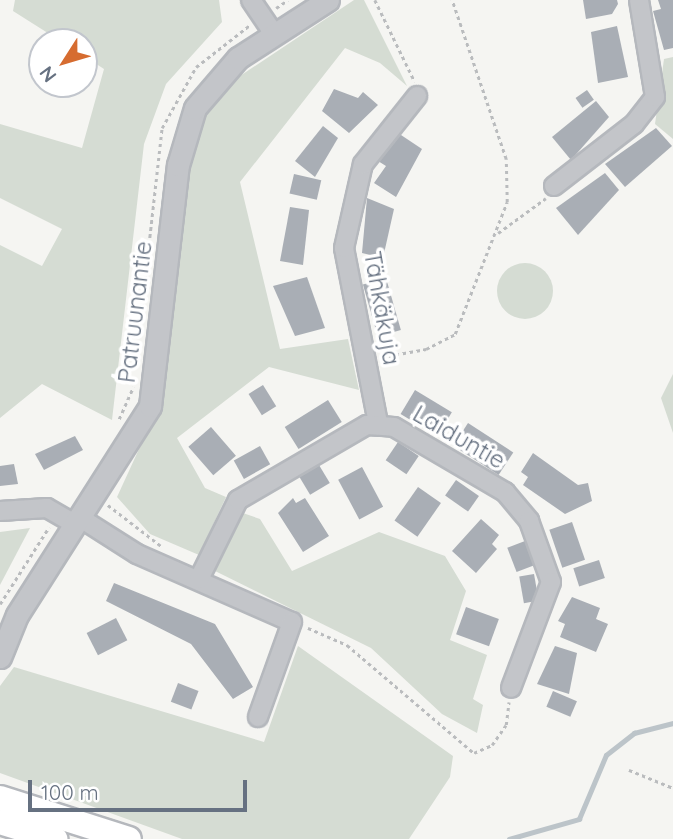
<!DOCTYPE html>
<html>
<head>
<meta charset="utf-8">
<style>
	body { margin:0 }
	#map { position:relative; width:673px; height:839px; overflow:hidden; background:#f5f5f2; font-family:Quicksand,sans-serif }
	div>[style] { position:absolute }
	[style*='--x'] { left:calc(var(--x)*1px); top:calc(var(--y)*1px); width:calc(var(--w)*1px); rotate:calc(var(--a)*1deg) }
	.green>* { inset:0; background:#d5dcd3 }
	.round { border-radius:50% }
	.stream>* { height:4.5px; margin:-2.25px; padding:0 2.25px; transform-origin:2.25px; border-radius:2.25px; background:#bcc4c9 }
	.building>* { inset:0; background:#a9aeb5; transform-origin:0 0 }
	.path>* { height:2.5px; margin-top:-1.25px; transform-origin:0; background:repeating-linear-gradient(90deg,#babcbe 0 3.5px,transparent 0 7px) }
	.roads { filter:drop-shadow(2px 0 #b5b8bd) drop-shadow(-2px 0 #b5b8bd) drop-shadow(0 2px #b5b8bd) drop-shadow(0 -2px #b5b8bd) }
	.minor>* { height:18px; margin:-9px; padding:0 9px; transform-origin:9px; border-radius:9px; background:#c3c5c9 }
	.tertiary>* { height:21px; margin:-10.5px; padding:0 10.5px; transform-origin:10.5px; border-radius:10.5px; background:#c3c5c9 }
	.secondary>* { height:24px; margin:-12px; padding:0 12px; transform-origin:12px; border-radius:12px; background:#fff }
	span { translate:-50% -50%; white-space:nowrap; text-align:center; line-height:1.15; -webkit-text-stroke:7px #fff; paint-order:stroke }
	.street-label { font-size:24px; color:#667181 }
	.north { position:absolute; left:28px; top:28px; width:70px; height:70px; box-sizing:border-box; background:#fff; border:2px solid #c2c6cd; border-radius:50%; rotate:233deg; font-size:19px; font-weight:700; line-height:28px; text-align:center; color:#667181 }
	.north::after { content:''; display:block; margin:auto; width:24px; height:32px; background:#d66c30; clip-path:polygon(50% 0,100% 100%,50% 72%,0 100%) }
	.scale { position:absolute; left:28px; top:780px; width:219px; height:32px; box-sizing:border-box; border:4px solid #667181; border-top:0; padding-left:9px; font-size:21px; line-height:24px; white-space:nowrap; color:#667181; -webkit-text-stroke:5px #fff; paint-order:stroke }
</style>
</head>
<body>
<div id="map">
	<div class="green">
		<i style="clip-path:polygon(15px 0,219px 0,222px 22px,166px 84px,144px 144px,112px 420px,42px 384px,0 418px,0 245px,42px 266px,62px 229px,0 198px,0 124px,82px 148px,104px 69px,84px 56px,84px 42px,62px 42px,13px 11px)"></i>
		<i style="clip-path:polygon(354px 0,364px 0,407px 86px,380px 63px,345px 48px,240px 182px,280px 349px,348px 339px,359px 390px,269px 367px,177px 438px,205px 488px,226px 497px,199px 555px,150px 534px,117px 497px,162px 399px,191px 143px,222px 88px)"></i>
		<i style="clip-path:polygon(673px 57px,673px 139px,655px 124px,664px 59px)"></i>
		<i class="round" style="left:497px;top:263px;width:56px;height:56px"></i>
		<i style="clip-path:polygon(673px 374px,673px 433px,661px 398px)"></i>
		<i style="clip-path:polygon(237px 511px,260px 519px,292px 571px,379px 532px,445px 556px,466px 591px,450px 640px,487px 655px,473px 699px,483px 705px,477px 733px,442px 714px,371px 648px,211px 569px)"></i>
		<i style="clip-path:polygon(30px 528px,0 585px,0 532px)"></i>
		<i style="clip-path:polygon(298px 646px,453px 756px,450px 777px,409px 839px,182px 839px,0 773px,0 686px,14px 667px,264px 742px)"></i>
	</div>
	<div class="stream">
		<i style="--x:509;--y:839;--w:73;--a:-15.9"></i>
		<i style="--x:579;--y:819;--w:69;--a:-67.1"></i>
		<i style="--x:606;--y:755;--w:36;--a:-38"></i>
		<i style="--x:634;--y:733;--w:40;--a:-14.4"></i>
	</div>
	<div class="building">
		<i style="clip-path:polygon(583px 0,617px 0,618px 4px,612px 14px,586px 19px)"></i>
		<i style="clip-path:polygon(658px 0,673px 0,673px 48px,664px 50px,653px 11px,661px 9px)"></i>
		<i style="clip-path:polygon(617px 26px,628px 77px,598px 83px,591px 32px)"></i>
		<i style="clip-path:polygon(334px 89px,358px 98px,363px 92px,378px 105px,349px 133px,322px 111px)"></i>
		<i style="left:587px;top:90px;width:12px;height:14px;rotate:55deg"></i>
		<i style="clip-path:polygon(596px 101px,609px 117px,571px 160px,552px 137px)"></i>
		<i style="clip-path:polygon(323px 126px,338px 138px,315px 177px,295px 161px)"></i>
		<i style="clip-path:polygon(656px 128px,672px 146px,625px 187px,605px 164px)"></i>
		<i style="clip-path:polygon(398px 133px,422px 149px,396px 197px,374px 183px,386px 166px,378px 161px)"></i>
		<i style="clip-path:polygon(605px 173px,619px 190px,578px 235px,556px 208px)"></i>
		<i style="left:294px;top:174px;width:28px;height:20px;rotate:13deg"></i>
		<i style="clip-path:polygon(367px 198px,394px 209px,383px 258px,362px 253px)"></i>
		<i style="clip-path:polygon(290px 207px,309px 210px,303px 265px,280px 261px)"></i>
		<i style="clip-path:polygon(307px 277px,325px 328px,295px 336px,273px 286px)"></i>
		<i style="left:386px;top:278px;width:54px;height:24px;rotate:74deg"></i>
		<i style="left:263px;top:385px;width:25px;height:17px;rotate:58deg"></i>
		<i style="left:415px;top:390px;width:43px;height:28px;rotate:31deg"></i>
		<i style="left:328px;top:400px;width:26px;height:51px;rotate:58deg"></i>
		<i style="left:468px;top:423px;width:54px;height:27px;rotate:33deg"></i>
		<i style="left:211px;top:427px;width:38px;height:30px;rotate:49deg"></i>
		<i style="clip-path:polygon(75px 436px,83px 450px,44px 470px,35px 454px)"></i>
		<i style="left:398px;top:442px;width:25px;height:22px;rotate:34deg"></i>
		<i style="left:260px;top:446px;width:21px;height:30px;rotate:61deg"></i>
		<i style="clip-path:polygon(533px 453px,578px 485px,588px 483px,592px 501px,565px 514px,523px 485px,528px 477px,521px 472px)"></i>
		<i style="clip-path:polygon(14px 464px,18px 484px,0 486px,0 466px)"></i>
		<i style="left:319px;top:465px;width:21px;height:23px;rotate:59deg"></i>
		<i style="left:362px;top:467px;width:45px;height:27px;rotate:62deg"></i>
		<i style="left:456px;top:480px;width:28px;height:19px;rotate:35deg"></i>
		<i style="left:418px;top:487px;width:28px;height:41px;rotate:35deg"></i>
		<i style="clip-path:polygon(293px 498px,296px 503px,305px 498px,329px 536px,303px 552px,278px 513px)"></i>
		<i style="clip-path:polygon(481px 519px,499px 535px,492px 544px,497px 549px,476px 573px,452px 551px)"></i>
		<i style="left:572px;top:522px;width:40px;height:24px;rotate:71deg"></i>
		<i style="left:525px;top:541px;width:26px;height:19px;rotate:69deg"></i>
		<i style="left:599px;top:560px;width:19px;height:27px;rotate:72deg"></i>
		<i style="left:534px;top:574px;width:27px;height:15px;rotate:80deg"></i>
		<i style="clip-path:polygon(114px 583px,215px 624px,253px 687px,233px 699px,191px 644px,106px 601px)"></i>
		<i style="clip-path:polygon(572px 597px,600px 608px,596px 619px,608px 624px,596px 652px,560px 637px,565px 624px,558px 621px)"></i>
		<i style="left:466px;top:607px;width:35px;height:29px;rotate:20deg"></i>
		<i style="left:116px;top:618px;width:25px;height:33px;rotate:63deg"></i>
		<i style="clip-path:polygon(555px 646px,577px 653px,569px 694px,537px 684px)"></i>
		<i style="left:178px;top:683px;width:22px;height:20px;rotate:21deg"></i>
		<i style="left:553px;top:691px;width:26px;height:17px;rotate:23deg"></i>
	</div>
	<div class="path">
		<i style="--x:375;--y:0;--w:91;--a:64"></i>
		<i style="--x:276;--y:8;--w:14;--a:-34"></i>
		<i style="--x:498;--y:233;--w:59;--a:-36.1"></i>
		<i style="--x:141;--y:314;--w:187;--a:-83.6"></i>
		<i style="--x:162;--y:128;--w:70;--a:-60.9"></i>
		<i style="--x:196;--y:67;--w:68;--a:-37.9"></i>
		<i style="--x:382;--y:357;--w:45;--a:-10.3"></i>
		<i style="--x:426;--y:349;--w:33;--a:-27"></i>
		<i style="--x:455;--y:334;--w:142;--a:-68.5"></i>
		<i style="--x:507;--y:202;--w:43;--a:-91.3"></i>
		<i style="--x:506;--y:159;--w:168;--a:-108.8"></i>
		<i style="--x:119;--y:419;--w:35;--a:-66"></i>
		<i style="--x:108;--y:505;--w:67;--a:37.7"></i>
		<i style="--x:0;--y:604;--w:91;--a:-57.5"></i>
		<i style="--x:308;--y:628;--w:43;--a:23.6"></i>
		<i style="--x:347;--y:645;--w:167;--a:40.4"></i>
		<i style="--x:474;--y:753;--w:20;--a:-24"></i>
		<i style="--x:492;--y:745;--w:24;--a:-55"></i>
		<i style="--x:506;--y:725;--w:23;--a:-83"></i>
		<i style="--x:629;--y:770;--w:48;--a:22.2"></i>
	</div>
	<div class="roads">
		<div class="minor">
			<i style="--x:251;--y:0;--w:41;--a:55.9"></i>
			<i style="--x:554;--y:186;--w:101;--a:-37.8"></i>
			<i style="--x:634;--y:124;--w:34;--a:-52"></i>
			<i style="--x:655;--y:97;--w:98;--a:-99.4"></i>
			<i style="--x:378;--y:423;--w:178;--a:-101"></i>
			<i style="--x:344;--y:248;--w:86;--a:-77.3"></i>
			<i style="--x:363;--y:164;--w:87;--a:-51.5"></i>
			<i style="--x:0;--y:511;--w:47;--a:-3.7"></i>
			<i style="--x:47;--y:508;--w:34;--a:30"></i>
			<i style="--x:82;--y:519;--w:65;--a:32.5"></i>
			<i style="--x:137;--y:554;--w:169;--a:23.7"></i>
			<i style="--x:292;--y:622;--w:101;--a:109.7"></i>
			<i style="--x:199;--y:579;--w:88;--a:-63.7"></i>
			<i style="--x:238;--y:500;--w:149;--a:-30.2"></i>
			<i style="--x:367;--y:425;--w:27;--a:4"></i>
			<i style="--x:394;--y:427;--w:129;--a:30.4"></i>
			<i style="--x:505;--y:492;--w:38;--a:50"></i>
			<i style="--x:529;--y:521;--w:65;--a:70.2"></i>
			<i style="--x:551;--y:582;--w:113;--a:110.7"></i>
		</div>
		<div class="tertiary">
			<i style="--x:0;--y:657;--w:45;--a:-68"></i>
			<i style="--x:17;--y:615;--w:248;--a:-57.5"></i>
			<i style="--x:150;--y:406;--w:243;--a:-83.4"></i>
			<i style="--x:178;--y:165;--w:59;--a:-73.4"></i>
			<i style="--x:195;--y:108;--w:66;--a:-49.3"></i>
			<i style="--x:238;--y:58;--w:107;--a:-32.8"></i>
		</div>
		<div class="secondary">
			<i style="--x:0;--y:798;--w:135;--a:17.6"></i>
			<i style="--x:0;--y:822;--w:58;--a:17.2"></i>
		</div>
	</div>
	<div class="street-label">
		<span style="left:382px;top:308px;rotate:80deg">Tähkäkuja</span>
		<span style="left:135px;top:312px;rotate:-83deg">Patruunantie</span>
		<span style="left:459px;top:437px;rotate:30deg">Laiduntie</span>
	</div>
	<div class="north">N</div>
	<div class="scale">100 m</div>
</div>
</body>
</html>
